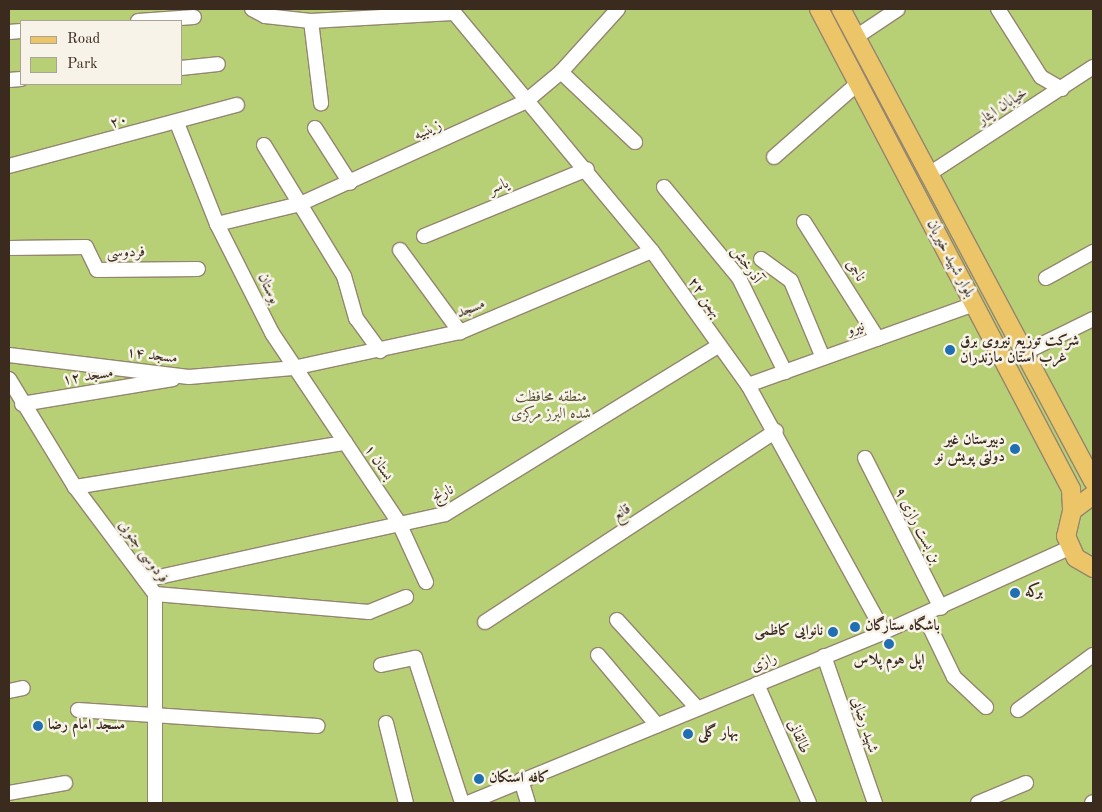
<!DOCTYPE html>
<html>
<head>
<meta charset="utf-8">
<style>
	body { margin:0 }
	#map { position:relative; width:1102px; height:812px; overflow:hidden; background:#efe0c1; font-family:"Old Standard TT",Amiri,serif }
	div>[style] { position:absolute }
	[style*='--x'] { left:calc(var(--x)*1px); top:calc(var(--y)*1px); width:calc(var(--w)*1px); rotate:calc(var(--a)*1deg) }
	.green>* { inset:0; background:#b8d075 }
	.roads { filter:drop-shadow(1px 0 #958570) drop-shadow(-1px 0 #958570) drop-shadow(0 1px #958570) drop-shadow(0 -1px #958570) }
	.minor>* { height:14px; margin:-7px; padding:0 7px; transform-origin:7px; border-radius:7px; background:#fff }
	.major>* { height:18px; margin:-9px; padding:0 9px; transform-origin:9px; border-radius:9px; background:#edc569 }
	.dots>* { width:14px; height:14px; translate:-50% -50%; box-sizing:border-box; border:2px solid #f7f3e8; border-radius:50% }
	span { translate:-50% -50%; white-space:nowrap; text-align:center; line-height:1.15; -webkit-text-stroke:5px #f7f3e8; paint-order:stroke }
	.street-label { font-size:15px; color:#3b2a1e }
	.poi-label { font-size:15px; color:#3b2a1e; font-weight:700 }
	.left { translate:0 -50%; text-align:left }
	.right { translate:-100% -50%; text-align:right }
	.park-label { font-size:15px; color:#5a5434 }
	.frame { position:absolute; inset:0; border:10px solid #3b2a1e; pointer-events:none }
	.legend { position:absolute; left:20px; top:20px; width:162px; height:65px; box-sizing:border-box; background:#f7f3e8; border:1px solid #aca397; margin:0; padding:6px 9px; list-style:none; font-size:15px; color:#3b2a1e }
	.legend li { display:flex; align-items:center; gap:10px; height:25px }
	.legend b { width:25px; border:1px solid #aca397 }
</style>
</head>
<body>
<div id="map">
	<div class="green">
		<i style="clip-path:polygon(evenodd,9px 9px,1093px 9px,1093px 803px,9px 803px,9px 9px,21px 21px,181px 21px,181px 84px,21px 84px,21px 21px)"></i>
	</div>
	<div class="roads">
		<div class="minor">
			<i style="--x:252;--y:9;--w:15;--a:28"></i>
			<i style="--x:265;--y:16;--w:46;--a:6.2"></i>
			<i style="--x:311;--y:21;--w:142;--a:-3.2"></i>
			<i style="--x:451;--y:9;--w:315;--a:50.3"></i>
			<i style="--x:652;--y:251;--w:165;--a:54.4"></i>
			<i style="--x:748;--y:385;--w:282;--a:61.2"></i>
			<i style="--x:998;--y:9;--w:80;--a:57.7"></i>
			<i style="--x:1041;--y:77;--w:24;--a:30"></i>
			<i style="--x:138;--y:21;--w:56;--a:-4.1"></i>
			<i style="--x:311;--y:21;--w:83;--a:83"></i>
			<i style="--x:9;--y:32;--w:12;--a:-5"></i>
			<i style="--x:856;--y:37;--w:50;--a:-33.7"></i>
			<i style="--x:181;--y:68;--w:37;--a:-6"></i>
			<i style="--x:561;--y:72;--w:102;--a:43.4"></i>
			<i style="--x:9;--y:80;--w:12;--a:-5"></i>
			<i style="--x:177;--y:123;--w:109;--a:68.4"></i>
			<i style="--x:217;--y:224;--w:122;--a:63.2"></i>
			<i style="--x:272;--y:333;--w:229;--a:56.2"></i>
			<i style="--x:399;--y:523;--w:65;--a:65.4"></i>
			<i style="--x:315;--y:128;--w:65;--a:57.5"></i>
			<i style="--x:264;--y:145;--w:153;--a:58.6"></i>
			<i style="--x:344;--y:276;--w:44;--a:74.1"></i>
			<i style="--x:356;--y:318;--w:41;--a:54"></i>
			<i style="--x:774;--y:157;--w:111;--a:-41.3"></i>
			<i style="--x:9;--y:166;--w:236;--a:-15"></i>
			<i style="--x:929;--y:174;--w:196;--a:-33.1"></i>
			<i style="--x:664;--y:187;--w:118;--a:50.5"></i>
			<i style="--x:739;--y:278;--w:105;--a:63.9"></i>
			<i style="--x:804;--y:222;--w:138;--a:57.7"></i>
			<i style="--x:217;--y:224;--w:85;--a:-13.5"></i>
			<i style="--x:300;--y:204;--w:247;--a:-24.4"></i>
			<i style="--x:525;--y:102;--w:47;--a:-39.8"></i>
			<i style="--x:561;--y:72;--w:85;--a:-47.9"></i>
			<i style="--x:424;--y:236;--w:176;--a:-22.3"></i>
			<i style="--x:9;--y:248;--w:77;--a:-0.7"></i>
			<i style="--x:86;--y:247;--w:25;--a:64"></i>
			<i style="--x:97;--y:270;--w:101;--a:-0.6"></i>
			<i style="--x:400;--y:250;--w:102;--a:53.8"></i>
			<i style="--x:761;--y:259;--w:37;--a:36"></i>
			<i style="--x:791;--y:281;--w:83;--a:67.4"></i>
			<i style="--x:1046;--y:278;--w:54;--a:-29"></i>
			<i style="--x:1024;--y:353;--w:77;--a:-26.2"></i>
			<i style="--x:9;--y:355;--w:181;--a:7"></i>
			<i style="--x:189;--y:377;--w:104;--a:-4.9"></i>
			<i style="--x:293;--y:368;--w:171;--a:-12.2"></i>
			<i style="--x:460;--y:332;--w:208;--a:-22.9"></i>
			<i style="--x:9;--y:379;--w:127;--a:58.6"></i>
			<i style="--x:75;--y:487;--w:134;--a:53.2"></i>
			<i style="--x:155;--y:594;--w:209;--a:90"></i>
			<i style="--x:748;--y:385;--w:240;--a:-19.7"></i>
			<i style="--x:22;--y:404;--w:153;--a:-9.4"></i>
			<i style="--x:865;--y:458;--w:168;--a:63.1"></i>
			<i style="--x:75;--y:487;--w:274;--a:-9.3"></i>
			<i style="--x:145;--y:580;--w:307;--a:-12.4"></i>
			<i style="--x:445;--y:514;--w:321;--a:-31.6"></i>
			<i style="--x:155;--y:594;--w:215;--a:4.8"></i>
			<i style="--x:369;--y:612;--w:40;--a:-22"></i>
			<i style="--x:924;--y:615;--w:69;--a:64.2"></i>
			<i style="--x:954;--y:677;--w:44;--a:43.2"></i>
			<i style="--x:617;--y:620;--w:119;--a:47.7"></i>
			<i style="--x:485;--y:622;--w:348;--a:-33.3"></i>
			<i style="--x:598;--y:655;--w:92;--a:49.9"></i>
			<i style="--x:824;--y:656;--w:156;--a:70.9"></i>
			<i style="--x:381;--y:665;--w:35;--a:-12"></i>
			<i style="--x:415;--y:658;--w:152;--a:72"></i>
			<i style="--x:757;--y:684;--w:130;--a:66.4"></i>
			<i style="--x:9;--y:691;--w:14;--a:-12"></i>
			<i style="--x:78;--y:710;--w:240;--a:3.8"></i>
			<i style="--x:1018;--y:710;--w:93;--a:-36.3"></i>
			<i style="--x:386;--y:723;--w:82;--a:76"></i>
			<i style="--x:521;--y:780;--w:24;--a:73"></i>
			<i style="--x:9;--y:793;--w:57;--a:-10.1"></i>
			<i style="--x:468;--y:803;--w:450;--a:-22.3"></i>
			<i style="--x:884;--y:632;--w:203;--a:-24.4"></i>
			<i style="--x:978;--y:803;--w:52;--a:-22.6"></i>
			<i style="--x:1092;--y:803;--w:1;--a:-45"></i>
		</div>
		<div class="major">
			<i style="--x:819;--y:9;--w:542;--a:62.3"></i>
			<i style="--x:1071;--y:489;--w:22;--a:87"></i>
			<i style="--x:841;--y:9;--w:535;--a:61.9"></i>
			<i style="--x:1093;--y:495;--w:26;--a:143"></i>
			<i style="--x:1072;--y:511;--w:26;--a:103"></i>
			<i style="--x:1066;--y:536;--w:24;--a:66"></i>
			<i style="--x:1076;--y:558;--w:20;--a:30"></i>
		</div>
	</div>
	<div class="dots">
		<i style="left:950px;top:350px;background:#1f6fb2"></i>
		<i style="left:1015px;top:449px;background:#1f6fb2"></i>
		<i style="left:1015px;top:593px;background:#1f6fb2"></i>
		<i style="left:855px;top:627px;background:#1f6fb2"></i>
		<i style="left:833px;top:632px;background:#1f6fb2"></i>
		<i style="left:889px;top:644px;background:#1f6fb2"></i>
		<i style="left:38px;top:726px;background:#1f6fb2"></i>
		<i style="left:688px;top:734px;background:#1f6fb2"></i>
		<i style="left:479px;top:779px;background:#1f6fb2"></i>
	</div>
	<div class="street-label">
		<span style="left:1003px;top:107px;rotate:-33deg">خیابان ایثار</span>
		<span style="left:119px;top:122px;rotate:-16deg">۲۰</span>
		<span style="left:428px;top:131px;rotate:-25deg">زینبیه</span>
		<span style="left:499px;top:187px;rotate:-22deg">یاسر</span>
		<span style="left:126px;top:253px;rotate:-1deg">فردوسی</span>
		<span style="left:950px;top:259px;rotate:62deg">بلوار شهید خیریان</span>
		<span style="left:746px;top:265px;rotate:56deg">آذرخش</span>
		<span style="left:855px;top:271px;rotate:57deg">ناجی</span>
		<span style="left:268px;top:289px;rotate:64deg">بوستان</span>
		<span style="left:704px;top:298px;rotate:55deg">۲۲ بهمن</span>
		<span style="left:471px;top:309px;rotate:-22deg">مسجد</span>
		<span style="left:856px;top:329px;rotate:-19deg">نیرو</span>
		<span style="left:152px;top:356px;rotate:7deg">مسجد ۱۴</span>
		<span style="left:88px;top:377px;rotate:-9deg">مسجد ۱۲</span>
		<span style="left:378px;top:463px;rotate:56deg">بستان ۱</span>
		<span style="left:443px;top:494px;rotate:-25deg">نارنج</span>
		<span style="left:622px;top:513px;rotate:-33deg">قانع</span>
		<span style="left:917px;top:526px;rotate:63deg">بن بست رازی ۹</span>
		<span style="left:143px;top:552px;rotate:54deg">فردوسی جنوبی</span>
		<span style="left:764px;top:663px;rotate:-22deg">رازی</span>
		<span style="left:864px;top:725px;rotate:72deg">شهید رضایی</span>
		<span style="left:798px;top:737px;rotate:67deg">طالقانی</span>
	</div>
	<div class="poi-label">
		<span class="left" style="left:960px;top:350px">شرکت توزیع نیروی برق<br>غرب استان مازندران</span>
		<span class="right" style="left:1005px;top:449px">دبیرستان غیر<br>دولتی پویش نو</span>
		<span class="left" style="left:1025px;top:593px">برکه</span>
		<span class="left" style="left:865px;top:627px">باشگاه ستارگان</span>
		<span class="right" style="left:823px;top:632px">نانوایی کاظمی</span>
		<span style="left:889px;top:661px">اپل هوم پلاس</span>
		<span class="left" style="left:48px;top:726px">مسجد امام رضا</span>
		<span class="left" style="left:698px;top:734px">بهار گلی</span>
		<span class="left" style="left:489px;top:779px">کافه استکان</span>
	</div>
	<div class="park-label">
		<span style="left:551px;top:406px">منطقه محافظت<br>شده البرز مرکزی</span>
	</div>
	<div class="frame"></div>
	<ul class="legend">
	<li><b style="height:6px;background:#edc569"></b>Road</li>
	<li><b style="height:14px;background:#b8d075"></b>Park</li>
	</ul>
</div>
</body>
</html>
